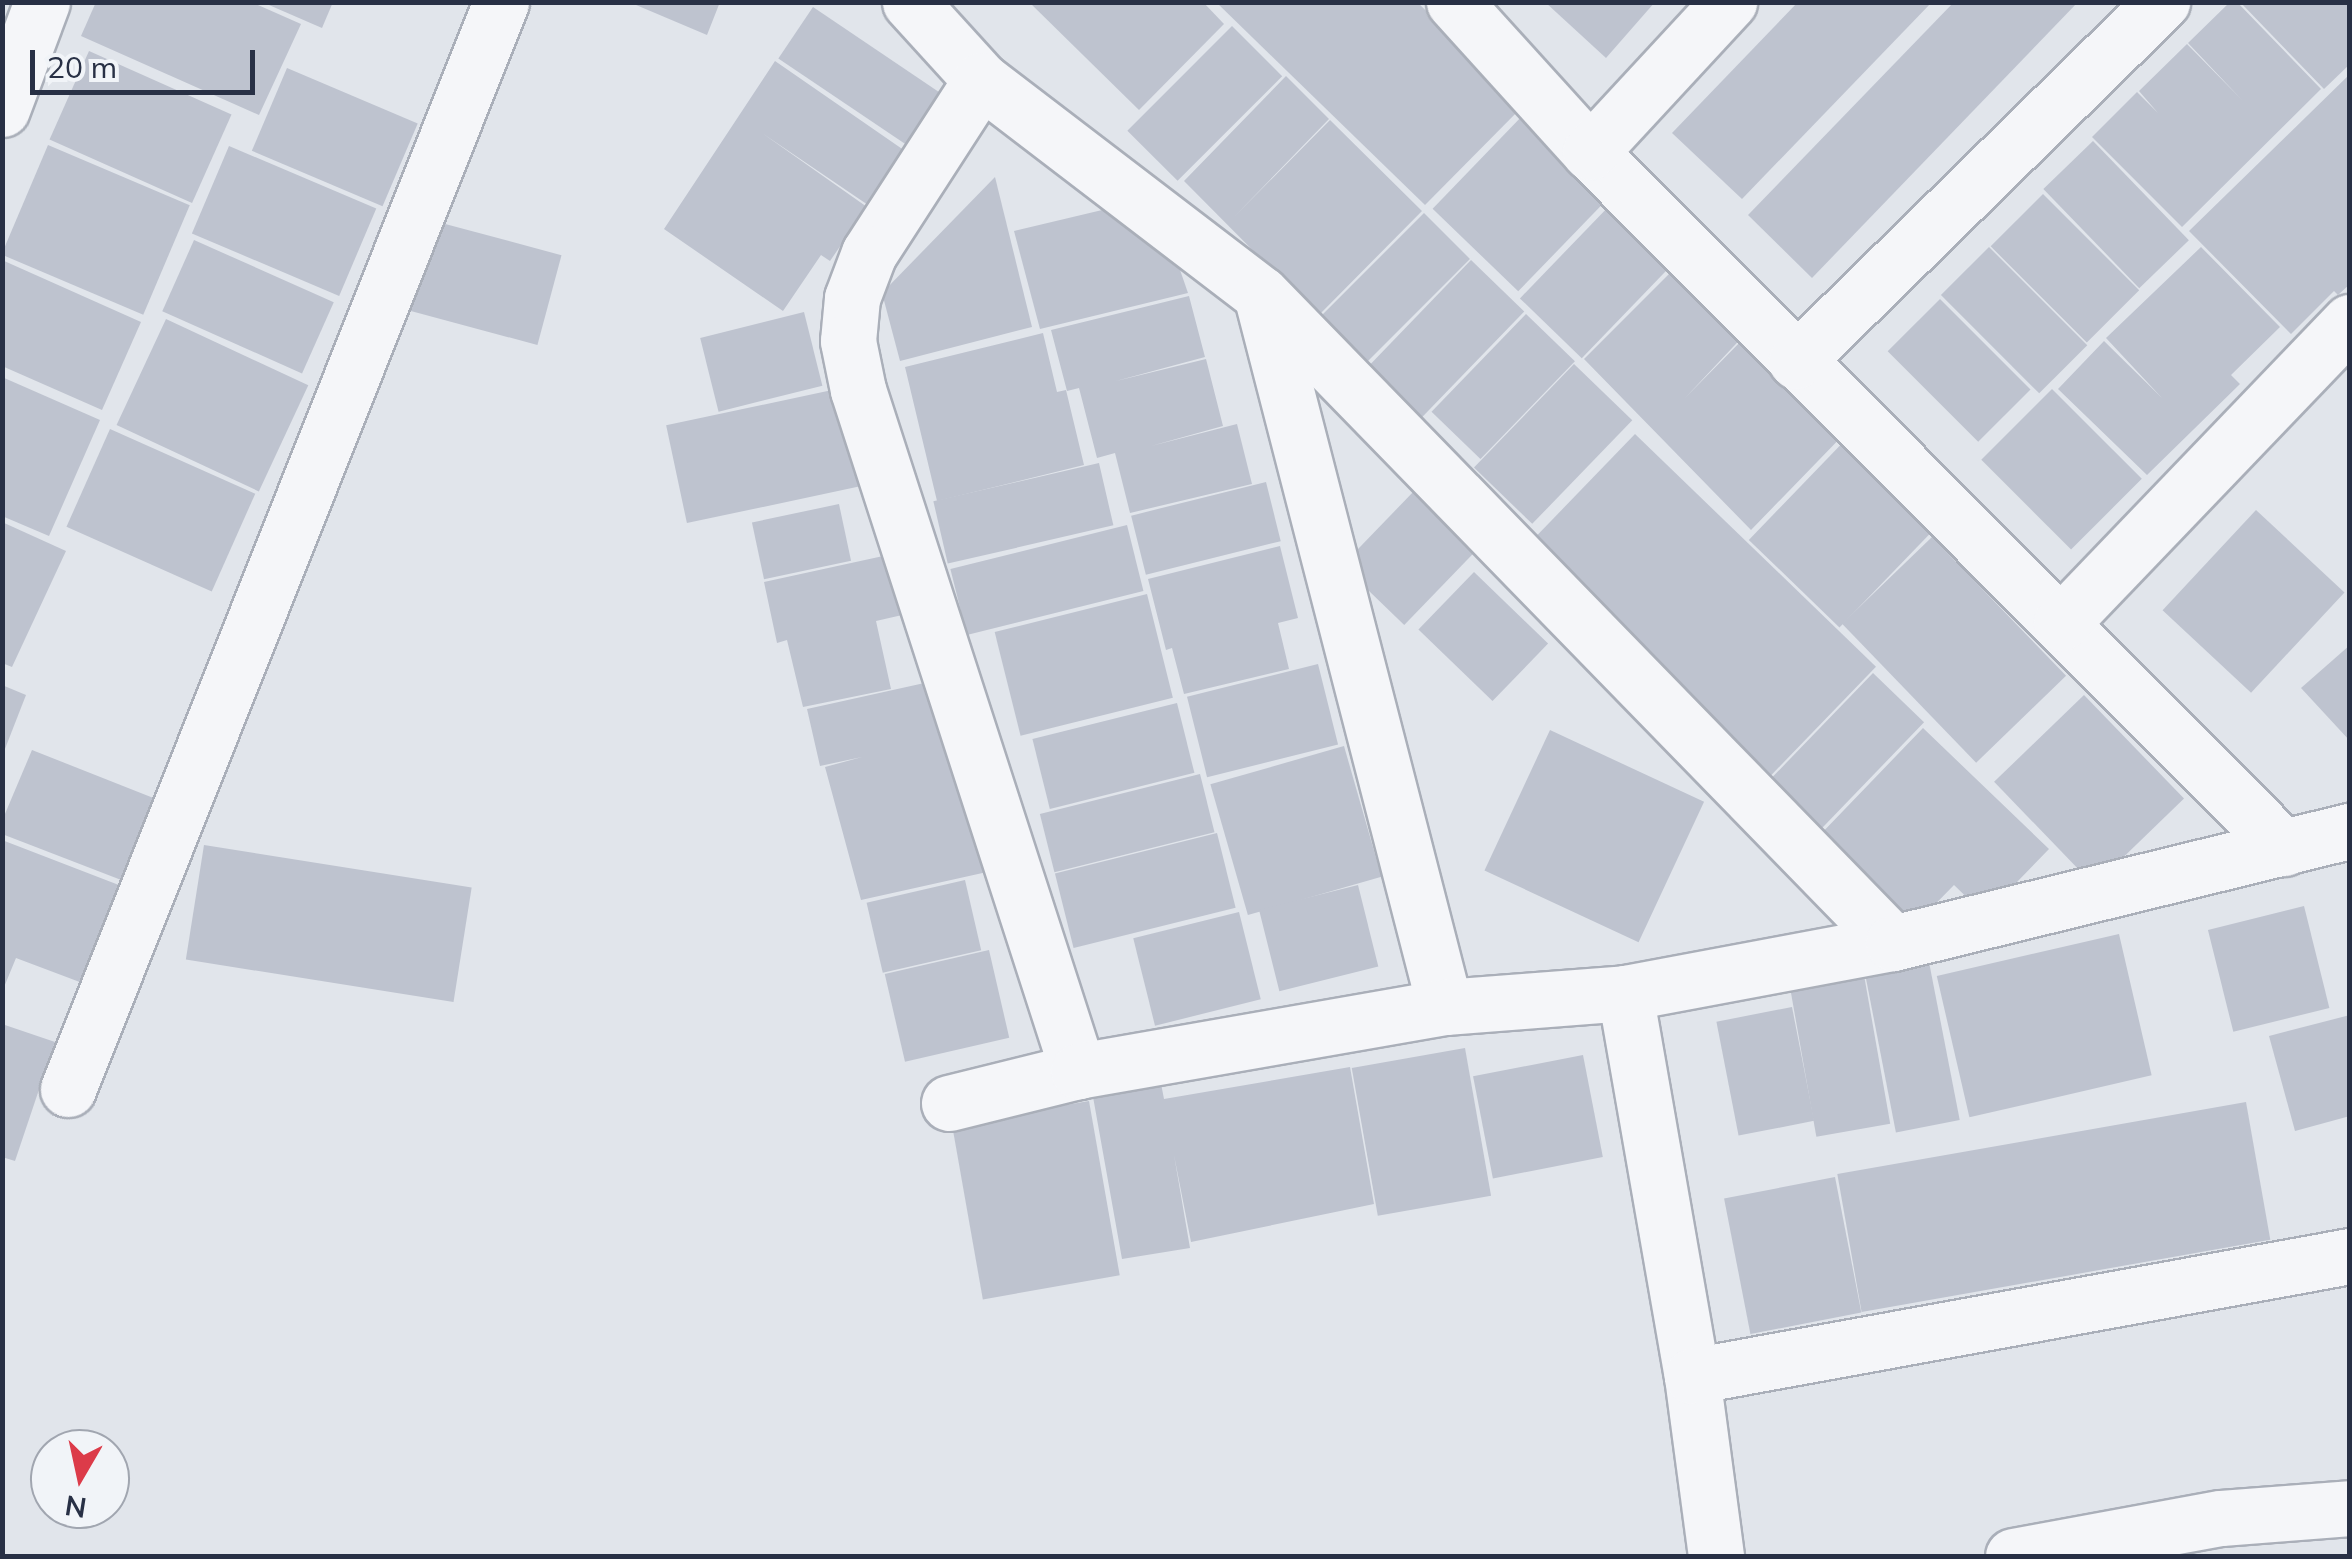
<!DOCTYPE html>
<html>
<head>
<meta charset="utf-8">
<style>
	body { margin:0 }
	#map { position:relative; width:2352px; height:1559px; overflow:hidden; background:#e1e5eb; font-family:Mulish,sans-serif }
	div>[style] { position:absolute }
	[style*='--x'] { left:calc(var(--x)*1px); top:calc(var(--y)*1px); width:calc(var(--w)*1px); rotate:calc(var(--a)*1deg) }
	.building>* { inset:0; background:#bec3cf; transform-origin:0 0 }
	.roads { filter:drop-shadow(2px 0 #aaafb9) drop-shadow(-2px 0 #aaafb9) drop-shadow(0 2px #aaafb9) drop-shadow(0 -2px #aaafb9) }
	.minor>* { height:55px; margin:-27.5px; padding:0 27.5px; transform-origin:27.5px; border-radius:27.5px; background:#f5f6f9 }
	span { translate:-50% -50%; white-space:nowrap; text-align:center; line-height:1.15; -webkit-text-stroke:9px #f1f4f8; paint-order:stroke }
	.frame { position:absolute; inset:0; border:5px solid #283045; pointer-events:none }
	.north { position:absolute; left:30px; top:1429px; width:100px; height:100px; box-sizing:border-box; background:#f1f4f8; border:2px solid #a1a6b0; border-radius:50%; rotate:189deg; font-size:28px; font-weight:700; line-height:40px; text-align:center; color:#283045 }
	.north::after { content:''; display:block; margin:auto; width:35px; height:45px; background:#dc3b49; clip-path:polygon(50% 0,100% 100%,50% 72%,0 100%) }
	.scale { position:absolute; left:30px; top:50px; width:225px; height:45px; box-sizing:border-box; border:5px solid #283045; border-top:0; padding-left:12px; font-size:30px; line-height:35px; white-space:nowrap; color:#283045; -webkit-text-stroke:8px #f1f4f8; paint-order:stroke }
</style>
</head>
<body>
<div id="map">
	<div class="building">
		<i style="clip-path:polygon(96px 2px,251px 2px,301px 24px,259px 115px,81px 36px)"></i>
		<i style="clip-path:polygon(262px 2px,333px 2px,322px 28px)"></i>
		<i style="clip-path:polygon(629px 2px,720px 2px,707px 35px)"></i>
		<i style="clip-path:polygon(1029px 2px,1203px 2px,1224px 24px,1139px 110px)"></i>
		<i style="clip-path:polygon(1216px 2px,1417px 2px,1524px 105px,1425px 205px)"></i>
		<i style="clip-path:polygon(1545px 2px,1655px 2px,1606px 58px)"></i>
		<i style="clip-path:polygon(1798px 2px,1932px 2px,1742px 199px,1672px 133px)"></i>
		<i style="clip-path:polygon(1954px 2px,2078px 2px,1812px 278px,1748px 215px)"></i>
		<i style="clip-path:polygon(2230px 2px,2237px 2px,2321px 89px,2182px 227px,2092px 137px,2137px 92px,2158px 113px,2139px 91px,2187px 44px,2242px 100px,2188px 43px)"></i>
		<i style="clip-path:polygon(2240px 2px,2350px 2px,2350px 64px,2324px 89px)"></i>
		<i style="left:813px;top:7px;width:163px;height:62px;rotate:34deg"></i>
		<i style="left:1232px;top:26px;width:71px;height:148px;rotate:45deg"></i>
		<i style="left:89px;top:51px;width:156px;height:97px;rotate:24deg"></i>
		<i style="clip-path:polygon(775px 61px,908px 153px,871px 207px,759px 131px,867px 207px,830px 261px,821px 255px,783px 311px,664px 229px)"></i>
		<i style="left:287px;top:68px;width:142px;height:90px;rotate:23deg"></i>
		<i style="clip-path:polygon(2350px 74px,2350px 284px,2338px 295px,2334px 291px,2291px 334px,2189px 231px)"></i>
		<i style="clip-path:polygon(1286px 76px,1329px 119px,1234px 217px,1330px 120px,1422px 211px,1318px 316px,1184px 181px)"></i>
		<i style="left:1525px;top:113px;width:119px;height:133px;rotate:44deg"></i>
		<i style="left:2093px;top:141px;width:138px;height:69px;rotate:46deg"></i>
		<i style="left:48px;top:145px;width:154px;height:119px;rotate:23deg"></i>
		<i style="left:229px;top:146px;width:160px;height:95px;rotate:23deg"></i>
		<i style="clip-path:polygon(995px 177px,1032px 327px,900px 361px,882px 293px)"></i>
		<i style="left:2043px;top:194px;width:136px;height:74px;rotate:45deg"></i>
		<i style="left:1613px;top:202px;width:86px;height:134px;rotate:44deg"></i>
		<i style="clip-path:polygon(1119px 206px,1179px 267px,1188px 293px,1040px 329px,1014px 231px)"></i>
		<i style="left:1424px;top:213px;width:65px;height:153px;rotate:45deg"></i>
		<i style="left:434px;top:221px;width:132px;height:93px;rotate:15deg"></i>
		<i style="left:194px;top:240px;width:153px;height:78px;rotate:24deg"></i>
		<i style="left:1989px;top:247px;width:139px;height:68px;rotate:45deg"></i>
		<i style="clip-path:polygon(2201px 247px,2280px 327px,2231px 375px,2240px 384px,2147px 475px,2058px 389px,2104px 341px,2162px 398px,2106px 338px)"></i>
		<i style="clip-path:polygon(2px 260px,141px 322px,102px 410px,2px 366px)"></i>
		<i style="left:1471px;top:260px;width:74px;height:159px;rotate:44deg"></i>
		<i style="clip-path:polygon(1680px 263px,1749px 330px,1685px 398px,1750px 332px,1849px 429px,1751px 530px,1584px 359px)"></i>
		<i style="clip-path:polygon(1189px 296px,1205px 357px,1116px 381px,1206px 359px,1223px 426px,1151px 446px,1237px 424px,1252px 484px,1130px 513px,1115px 453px,1097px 458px,1079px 388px,1067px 391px,1051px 330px)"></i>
		<i style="left:1940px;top:299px;width:128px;height:74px;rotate:45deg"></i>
		<i style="left:804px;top:312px;width:76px;height:107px;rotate:76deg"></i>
		<i style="left:1526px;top:314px;width:68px;height:136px;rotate:44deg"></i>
		<i style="left:166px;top:319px;width:157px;height:117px;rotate:25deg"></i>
		<i style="clip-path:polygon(1043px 333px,1057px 392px,1066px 390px,1084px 465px,937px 501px,905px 367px)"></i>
		<i style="left:1574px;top:364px;width:81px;height:144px;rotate:44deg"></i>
		<i style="clip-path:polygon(2px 377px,100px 420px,49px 536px,2px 516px)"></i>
		<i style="left:851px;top:386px;width:100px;height:189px;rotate:78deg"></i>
		<i style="left:2052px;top:389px;width:127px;height:100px;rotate:45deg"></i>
		<i style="left:110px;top:429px;width:159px;height:107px;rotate:24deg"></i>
		<i style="left:1853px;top:432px;width:126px;height:150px;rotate:44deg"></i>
		<i style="left:1635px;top:434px;width:335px;height:154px;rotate:44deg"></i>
		<i style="left:1099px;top:463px;width:64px;height:170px;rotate:77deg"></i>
		<i style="left:1266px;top:482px;width:61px;height:139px;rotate:76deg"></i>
		<i style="left:1416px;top:489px;width:86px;height:106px;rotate:44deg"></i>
		<i style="left:839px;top:504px;width:58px;height:89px;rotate:78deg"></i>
		<i style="left:2256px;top:510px;width:121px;height:137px;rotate:43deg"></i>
		<i style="clip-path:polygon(2px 522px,66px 551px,12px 667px,2px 663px)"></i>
		<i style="left:1127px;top:525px;width:68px;height:182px;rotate:76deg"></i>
		<i style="left:1932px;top:537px;width:193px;height:125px;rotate:46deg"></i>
		<i style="clip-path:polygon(1280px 546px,1298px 618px,1278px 623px,1289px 669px,1184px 694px,1172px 648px,1166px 650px,1148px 579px)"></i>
		<i style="clip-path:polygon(897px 553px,911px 613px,876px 621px,891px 689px,803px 707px,787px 640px,777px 643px,764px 582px)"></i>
		<i style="left:1474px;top:572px;width:103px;height:80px;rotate:44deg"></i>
		<i style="left:1147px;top:594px;width:107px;height:157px;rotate:76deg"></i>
		<i style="clip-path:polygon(2350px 645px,2350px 741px,2301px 688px)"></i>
		<i style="left:1318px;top:664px;width:83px;height:135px;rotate:76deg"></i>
		<i style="left:1873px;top:673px;width:71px;height:152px;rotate:44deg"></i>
		<i style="clip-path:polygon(929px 682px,996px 870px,861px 900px,825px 767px,862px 757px,820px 766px,807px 709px)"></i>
		<i style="clip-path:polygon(2px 685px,26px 695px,3px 754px,2px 754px)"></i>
		<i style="left:2084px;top:695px;width:144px;height:125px;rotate:46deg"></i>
		<i style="left:1177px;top:703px;width:72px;height:149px;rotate:76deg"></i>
		<i style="clip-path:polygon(1923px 728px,2049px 849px,1985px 915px,1954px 885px,1910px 930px,1817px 838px)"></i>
		<i style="left:1550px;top:730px;width:170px;height:155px;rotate:25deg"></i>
		<i style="left:1344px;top:746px;width:136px;height:139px;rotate:74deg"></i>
		<i style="clip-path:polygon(32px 750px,161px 801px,129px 883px,2px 834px,2px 821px)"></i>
		<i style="left:1200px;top:774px;width:60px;height:165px;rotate:76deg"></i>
		<i style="left:1217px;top:833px;width:77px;height:167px;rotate:76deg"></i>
		<i style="clip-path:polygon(2px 840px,124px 887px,85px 984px,16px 958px,2px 992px)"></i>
		<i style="left:204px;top:845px;width:271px;height:116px;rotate:9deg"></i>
		<i style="left:965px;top:880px;width:72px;height:101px;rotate:77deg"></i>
		<i style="left:1358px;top:885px;width:84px;height:102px;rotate:76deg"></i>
		<i style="left:2304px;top:906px;width:105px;height:99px;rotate:76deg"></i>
		<i style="left:1239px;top:912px;width:90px;height:109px;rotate:76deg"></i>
		<i style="left:2119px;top:934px;width:145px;height:187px;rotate:77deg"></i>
		<i style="left:989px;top:950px;width:90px;height:107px;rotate:77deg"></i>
		<i style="left:1929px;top:962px;width:161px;height:65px;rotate:79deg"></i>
		<i style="left:1864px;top:975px;width:151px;height:75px;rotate:80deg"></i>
		<i style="left:1792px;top:1007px;width:116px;height:77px;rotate:79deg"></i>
		<i style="clip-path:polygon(2350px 1015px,2350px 1116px,2295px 1131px,2269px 1036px)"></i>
		<i style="clip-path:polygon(2px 1024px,55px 1042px,15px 1161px,2px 1157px)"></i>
		<i style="left:1465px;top:1048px;width:150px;height:115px;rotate:80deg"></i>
		<i style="left:1583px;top:1055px;width:104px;height:112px;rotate:79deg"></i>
		<i style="clip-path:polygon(1350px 1067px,1374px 1204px,1191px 1242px,1174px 1155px,1190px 1248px,1122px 1259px,1090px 1080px,1158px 1068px,1164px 1099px)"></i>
		<i style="left:1089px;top:1101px;width:177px;height:139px;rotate:80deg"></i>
		<i style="left:2246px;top:1102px;width:140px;height:415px;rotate:80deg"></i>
		<i style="left:1835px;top:1177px;width:138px;height:113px;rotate:79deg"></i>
	</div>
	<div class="roads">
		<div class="minor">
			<i style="--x:910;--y:2;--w:105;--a:47.7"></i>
			<i style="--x:981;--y:80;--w:352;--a:37.4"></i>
			<i style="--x:1261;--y:294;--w:906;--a:45.76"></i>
			<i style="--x:1454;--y:2;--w:202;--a:47.8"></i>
			<i style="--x:1590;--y:152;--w:983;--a:45.08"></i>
			<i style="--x:981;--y:80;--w:206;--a:122.9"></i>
			<i style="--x:869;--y:253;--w:48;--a:110.7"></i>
			<i style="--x:852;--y:298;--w:43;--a:95.3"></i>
			<i style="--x:848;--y:341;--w:50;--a:78.5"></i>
			<i style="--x:858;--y:390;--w:716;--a:72.1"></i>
			<i style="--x:2;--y:109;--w:114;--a:-69.5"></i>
			<i style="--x:1590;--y:152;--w:205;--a:-47.2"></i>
			<i style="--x:1262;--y:298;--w:732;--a:75.53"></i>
			<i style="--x:1796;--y:361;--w:513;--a:-44.45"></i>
			<i style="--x:2061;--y:623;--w:417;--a:-46.2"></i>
			<i style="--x:1625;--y:993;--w:389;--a:80.1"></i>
			<i style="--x:1692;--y:1376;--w:182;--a:82.4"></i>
			<i style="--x:68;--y:1089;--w:1170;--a:-68.28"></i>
			<i style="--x:949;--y:1103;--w:133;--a:-13.9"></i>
			<i style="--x:1078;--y:1071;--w:373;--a:-9.9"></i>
			<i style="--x:1445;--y:1007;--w:181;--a:-4.4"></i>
			<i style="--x:1625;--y:993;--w:273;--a:-10.6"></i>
			<i style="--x:1893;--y:943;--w:471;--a:-13.8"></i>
			<i style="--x:1692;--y:1376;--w:669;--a:-10.34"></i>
			<i style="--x:2013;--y:1556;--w:211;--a:-10.4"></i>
			<i style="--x:2221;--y:1518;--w:129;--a:-4.4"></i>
		</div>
	</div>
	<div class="frame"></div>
	<div class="north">N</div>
	<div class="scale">20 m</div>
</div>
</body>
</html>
